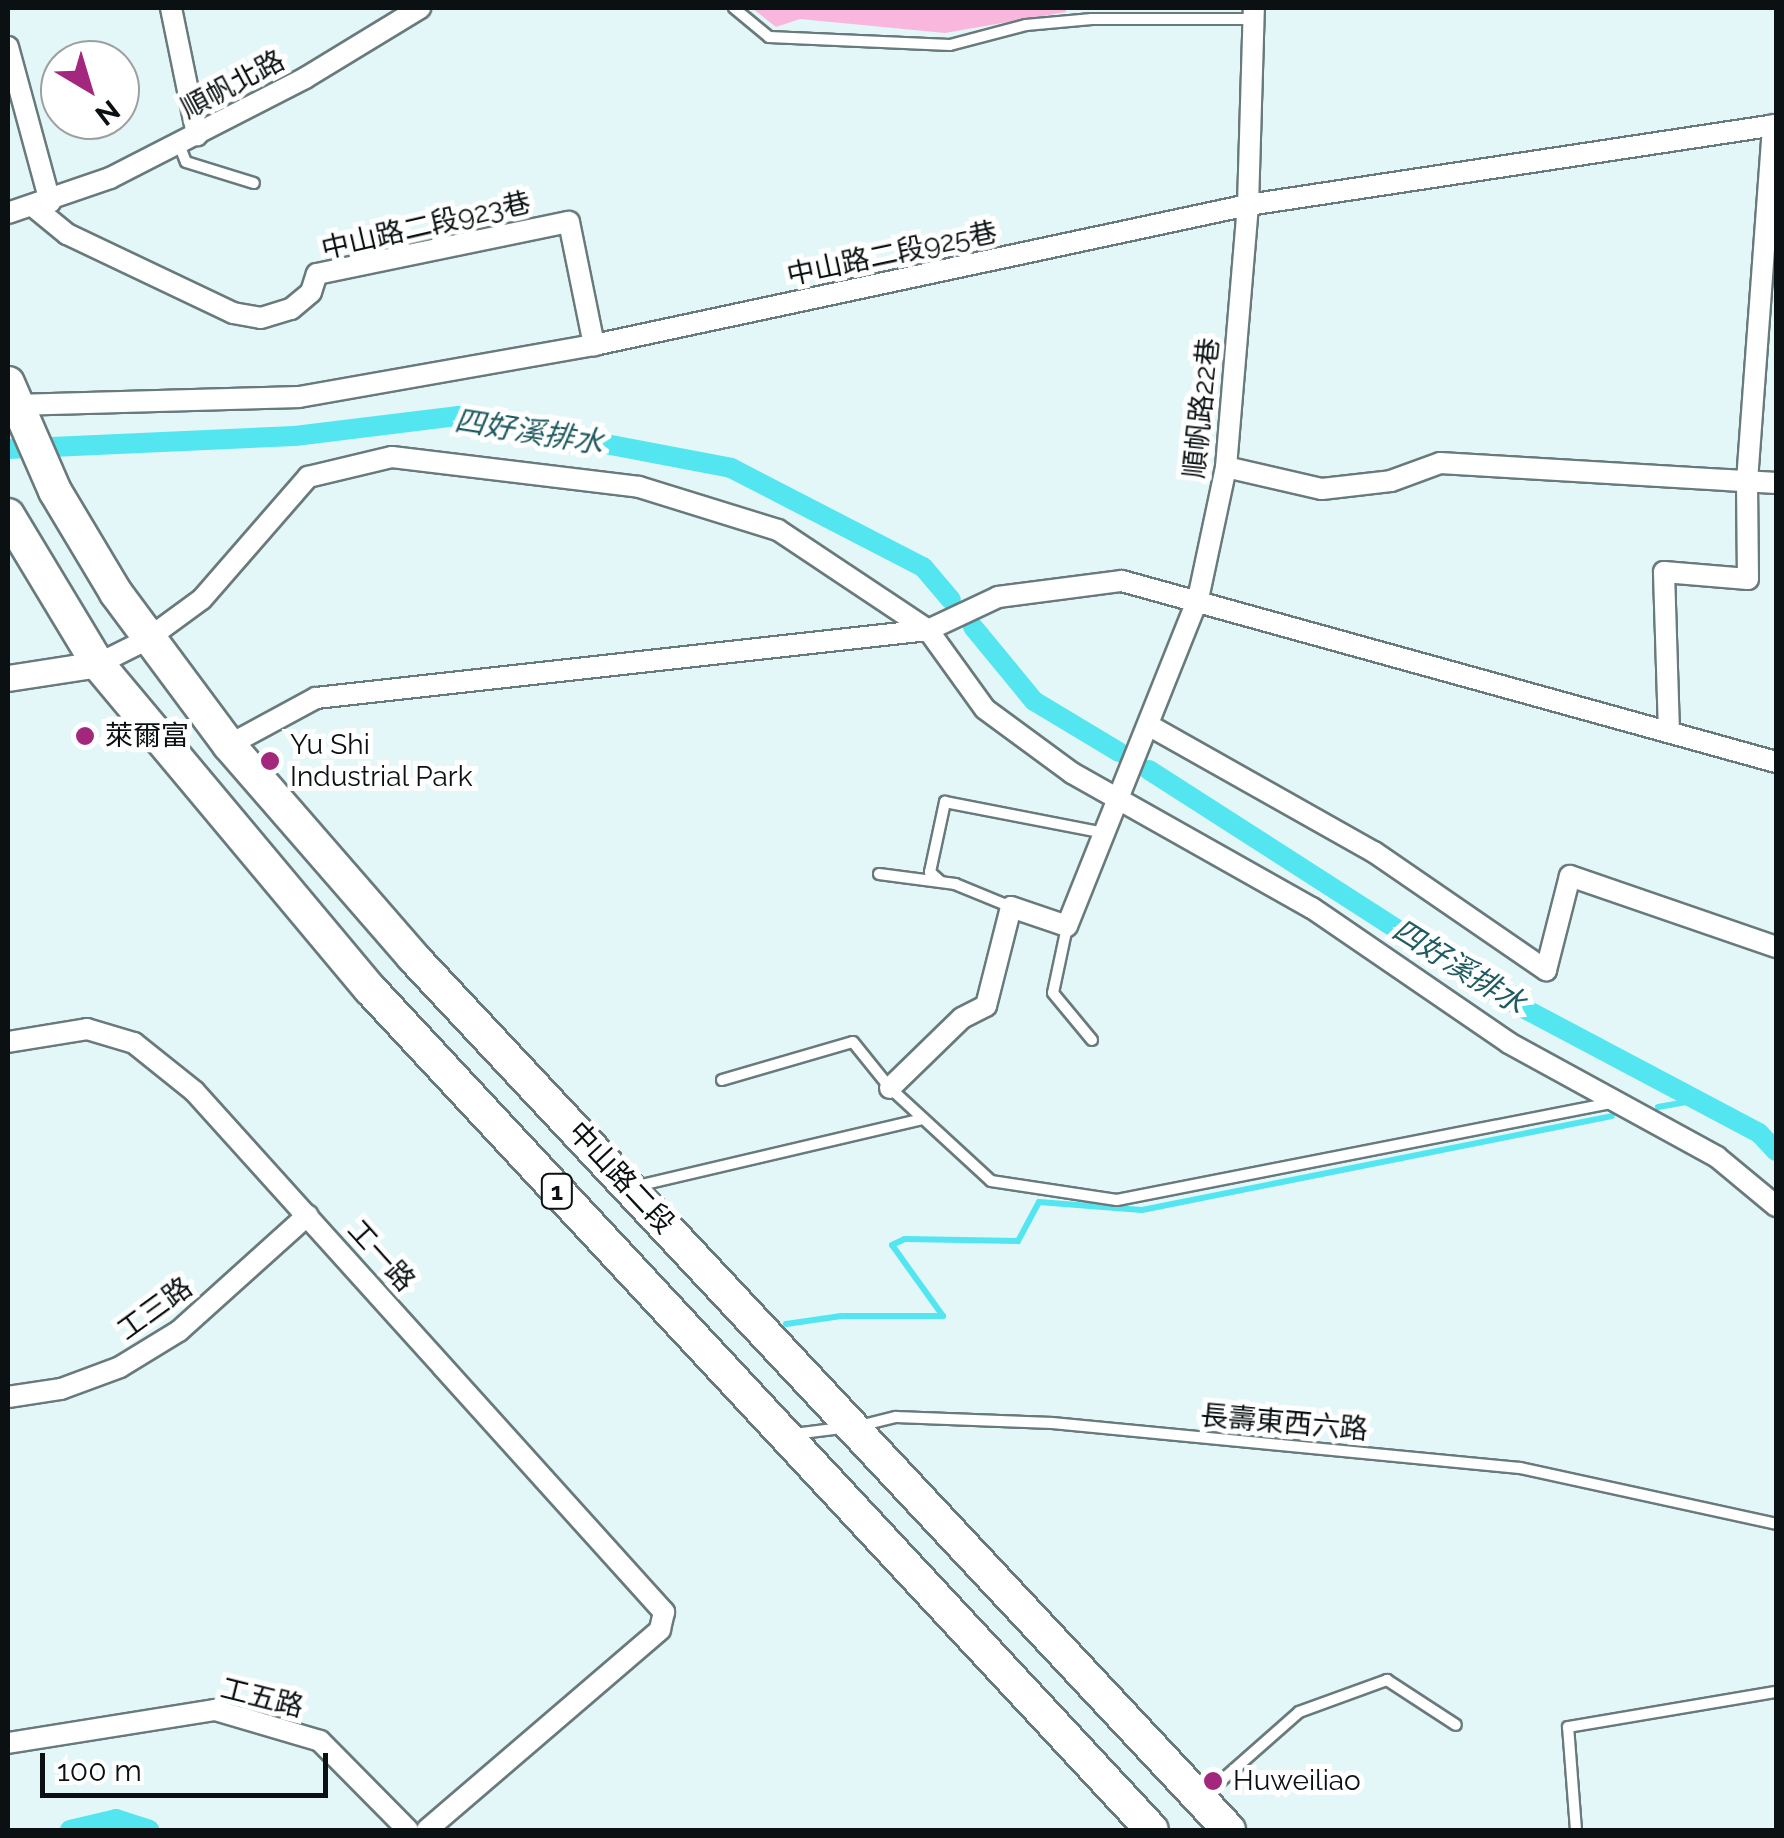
<!DOCTYPE html>
<html>
<head>
<meta charset="utf-8">
<style>
	body { margin:0 }
	#map { position:relative; width:1784px; height:1838px; overflow:hidden; background:#e3f6f8; font-family:Raleway,"Noto Sans TC",sans-serif }
	div>[style] { position:absolute }
	[style*='--x'] { left:calc(var(--x)*1px); top:calc(var(--y)*1px); width:calc(var(--w)*1px); rotate:calc(var(--a)*1deg) }
	.green>* { inset:0; background:#fab7de }
	.stream>* { height:6px; margin:-3px; padding:0 3px; transform-origin:3px; border-radius:3px; background:#53e6f1 }
	.canal>* { height:20px; margin:-10px; padding:0 10px; transform-origin:10px; border-radius:10px; background:#53e6f1 }
	.roads { filter:drop-shadow(2px 0 #697a7c) drop-shadow(-2px 0 #697a7c) drop-shadow(0 2px #697a7c) drop-shadow(0 -2px #697a7c) }
	.service>* { height:10px; margin:-5px; padding:0 5px; transform-origin:5px; border-radius:5px; background:#fff }
	.minor>* { height:20px; margin:-10px; padding:0 10px; transform-origin:10px; border-radius:10px; background:#fff }
	.tertiary>* { height:25px; margin:-12.5px; padding:0 12.5px; transform-origin:12.5px; border-radius:12.5px; background:#fff }
	.primary>* { height:32px; margin:-16px; padding:0 16px; transform-origin:16px; border-radius:16px; background:#fff }
	.dots>* { width:28px; height:28px; translate:-50% -50%; box-sizing:border-box; border:5px solid #fff; border-radius:50% }
	span { translate:-50% -50%; white-space:nowrap; text-align:center; line-height:1.15; -webkit-text-stroke:10px #fff; paint-order:stroke }
	.shield-label span { padding:2px 8px; background:#fff; border:2px solid; border-radius:8px; -webkit-text-stroke-width:0 }
	.shield-label { font-size:25px; color:#0b1112; font-weight:700 }
	.street-label { font-size:28px; color:#0b1112 }
	.poi-label { font-size:28px; color:#0b1112 }
	.left { translate:0 -50%; text-align:left }
	.water-label { font-size:30px; color:#1f5b60; font-style:italic }
	.frame { position:absolute; inset:0; border:10px solid #0b1112; pointer-events:none }
	.north { position:absolute; left:40px; top:40px; width:100px; height:100px; box-sizing:border-box; background:#fff; border:2px solid #9da0a0; border-radius:50%; rotate:142deg; font-size:28px; font-weight:700; line-height:40px; text-align:center; color:#0b1112 }
	.north::after { content:''; display:block; margin:auto; width:35px; height:45px; background:#a3287d; clip-path:polygon(50% 0,100% 100%,50% 72%,0 100%) }
	.scale { position:absolute; left:40px; top:1753px; width:288px; height:45px; box-sizing:border-box; border:5px solid #0b1112; border-top:0; padding-left:12px; font-size:30px; line-height:35px; white-space:nowrap; color:#0b1112; -webkit-text-stroke:8px #fff; paint-order:stroke }
</style>
</head>
<body>
<div id="map">
	<div class="green">
		<i style="clip-path:polygon(752px 8px,1066px 8px,1066px 12px,945px 33px,800px 19px,776px 27px)"></i>
	</div>
	<div class="stream">
		<i style="--x:1658;--y:1107;--w:39;--a:-10"></i>
		<i style="--x:786;--y:1324;--w:56;--a:-8.3"></i>
		<i style="--x:841;--y:1316;--w:102;--a:0"></i>
		<i style="--x:943;--y:1316;--w:87;--a:-125.7"></i>
		<i style="--x:892;--y:1245;--w:14;--a:-25"></i>
		<i style="--x:905;--y:1239;--w:113;--a:1"></i>
		<i style="--x:1018;--y:1241;--w:44;--a:-61.7"></i>
		<i style="--x:1039;--y:1202;--w:103;--a:4.4"></i>
		<i style="--x:1142;--y:1210;--w:479;--a:-11.3"></i>
	</div>
	<div class="canal">
		<i style="--x:8;--y:449;--w:287;--a:-2.6"></i>
		<i style="--x:295;--y:436;--w:165;--a:-7"></i>
		<i style="--x:459;--y:416;--w:277;--a:10.8"></i>
		<i style="--x:731;--y:468;--w:216;--a:27.3"></i>
		<i style="--x:923;--y:567;--w:43;--a:49.7"></i>
		<i style="--x:973;--y:627;--w:96;--a:50.5"></i>
		<i style="--x:1034;--y:701;--w:99;--a:31"></i>
		<i style="--x:1149;--y:770;--w:424;--a:32.7"></i>
		<i style="--x:1506;--y:999;--w:286;--a:27.9"></i>
		<i style="--x:1759;--y:1133;--w:25;--a:47"></i>
		<i style="--x:70;--y:1830;--w:47;--a:-13.4"></i>
		<i style="--x:116;--y:1819;--w:35;--a:18"></i>
	</div>
	<div class="roads">
		<div class="service">
			<i style="--x:734;--y:8;--w:45;--a:39.6"></i>
			<i style="--x:769;--y:37;--w:181;--a:2.5"></i>
			<i style="--x:950;--y:45;--w:79;--a:-14.7"></i>
			<i style="--x:1026;--y:25;--w:66;--a:-5.2"></i>
			<i style="--x:1092;--y:19;--w:162;--a:0"></i>
			<i style="--x:179;--y:144;--w:19;--a:69"></i>
			<i style="--x:186;--y:162;--w:71;--a:17.2"></i>
			<i style="--x:879;--y:874;--w:77;--a:7.5"></i>
			<i style="--x:955;--y:884;--w:61;--a:22.3"></i>
			<i style="--x:941;--y:882;--w:15;--a:-138"></i>
			<i style="--x:930;--y:872;--w:72;--a:-77.9"></i>
			<i style="--x:945;--y:802;--w:162;--a:11"></i>
			<i style="--x:1067;--y:927;--w:67;--a:102"></i>
			<i style="--x:1053;--y:993;--w:61;--a:50.3"></i>
			<i style="--x:722;--y:1080;--w:136;--a:-16.2"></i>
			<i style="--x:853;--y:1042;--w:59;--a:51.2"></i>
			<i style="--x:890;--y:1088;--w:137;--a:42.6"></i>
			<i style="--x:991;--y:1181;--w:127;--a:8.6"></i>
			<i style="--x:1117;--y:1200;--w:503;--a:-11.11"></i>
			<i style="--x:637;--y:1186;--w:294;--a:-13.2"></i>
			<i style="--x:859;--y:1426;--w:38;--a:-14"></i>
			<i style="--x:896;--y:1417;--w:156;--a:2.2"></i>
			<i style="--x:1052;--y:1423;--w:470;--a:5.5"></i>
			<i style="--x:1520;--y:1468;--w:262;--a:12.3"></i>
			<i style="--x:794;--y:1434;--w:48;--a:-7.1"></i>
			<i style="--x:1205;--y:1795;--w:125;--a:-41.4"></i>
			<i style="--x:1299;--y:1712;--w:94;--a:-20"></i>
			<i style="--x:1387;--y:1680;--w:82;--a:33.1"></i>
			<i style="--x:1576;--y:1830;--w:103;--a:-94.4"></i>
			<i style="--x:1568;--y:1727;--w:211;--a:-9.6"></i>
		</div>
		<div class="minor">
			<i style="--x:171;--y:8;--w:130;--a:78.4"></i>
			<i style="--x:8;--y:47;--w:161;--a:74.8"></i>
			<i style="--x:34;--y:207;--w:43;--a:39.3"></i>
			<i style="--x:67;--y:234;--w:184;--a:25.4"></i>
			<i style="--x:233;--y:313;--w:28;--a:10"></i>
			<i style="--x:261;--y:318;--w:31;--a:-17"></i>
			<i style="--x:291;--y:309;--w:26;--a:-40"></i>
			<i style="--x:311;--y:292;--w:19;--a:-72"></i>
			<i style="--x:317;--y:274;--w:257;--a:-11.7"></i>
			<i style="--x:569;--y:222;--w:126;--a:78.5"></i>
			<i style="--x:8;--y:213;--w:108;--a:-18.9"></i>
			<i style="--x:110;--y:178;--w:219;--a:-27.1"></i>
			<i style="--x:305;--y:78;--w:135;--a:-31.3"></i>
			<i style="--x:16;--y:405;--w:283;--a:-1.6"></i>
			<i style="--x:299;--y:397;--w:300;--a:-10"></i>
			<i style="--x:594;--y:345;--w:669;--a:-12.08"></i>
			<i style="--x:1248;--y:205;--w:534;--a:-8.62"></i>
			<i style="--x:1226;--y:467;--w:98;--a:12.9"></i>
			<i style="--x:1322;--y:489;--w:69;--a:-6.6"></i>
			<i style="--x:1391;--y:481;--w:52;--a:-20.2"></i>
			<i style="--x:1440;--y:463;--w:337;--a:3.4"></i>
			<i style="--x:98;--y:664;--w:54;--a:-26.6"></i>
			<i style="--x:146;--y:640;--w:69;--a:-36.2"></i>
			<i style="--x:202;--y:599;--w:162;--a:-49"></i>
			<i style="--x:308;--y:477;--w:86;--a:-13.4"></i>
			<i style="--x:392;--y:457;--w:249;--a:6.9"></i>
			<i style="--x:639;--y:487;--w:145;--a:17.2"></i>
			<i style="--x:778;--y:530;--w:180;--a:33.7"></i>
			<i style="--x:928;--y:630;--w:97;--a:54.2"></i>
			<i style="--x:985;--y:709;--w:108;--a:36.3"></i>
			<i style="--x:1072;--y:773;--w:275;--a:29.4"></i>
			<i style="--x:1312;--y:908;--w:239;--a:34.4"></i>
			<i style="--x:1509;--y:1043;--w:237;--a:28.7"></i>
			<i style="--x:1717;--y:1157;--w:77;--a:39.7"></i>
			<i style="--x:1150;--y:726;--w:257;--a:29.4"></i>
			<i style="--x:1374;--y:852;--w:209;--a:34.5"></i>
			<i style="--x:1546;--y:970;--w:97;--a:-75.7"></i>
			<i style="--x:1570;--y:876;--w:218;--a:19"></i>
			<i style="--x:1669;--y:732;--w:160;--a:-91.8"></i>
			<i style="--x:1664;--y:572;--w:84;--a:4.8"></i>
			<i style="--x:1748;--y:579;--w:98;--a:-90.6"></i>
			<i style="--x:1747;--y:481;--w:357;--a:-85.8"></i>
			<i style="--x:229;--y:745;--w:99;--a:-28.4"></i>
			<i style="--x:316;--y:698;--w:616;--a:-6.34"></i>
			<i style="--x:928;--y:630;--w:77;--a:-25.2"></i>
			<i style="--x:998;--y:597;--w:125;--a:-7.4"></i>
			<i style="--x:1122;--y:581;--w:679;--a:15.47"></i>
			<i style="--x:8;--y:1042;--w:80;--a:-9.3"></i>
			<i style="--x:87;--y:1029;--w:49;--a:16.6"></i>
			<i style="--x:134;--y:1043;--w:77;--a:38.7"></i>
			<i style="--x:194;--y:1091;--w:702;--a:47.95"></i>
			<i style="--x:664;--y:1612;--w:18;--a:103"></i>
			<i style="--x:660;--y:1630;--w:307;--a:139.4"></i>
			<i style="--x:890;--y:1088;--w:100;--a:-44.2"></i>
			<i style="--x:962;--y:1018;--w:27;--a:-27"></i>
			<i style="--x:986;--y:1006;--w:102;--a:-75.8"></i>
			<i style="--x:1011;--y:907;--w:59;--a:18.7"></i>
			<i style="--x:1067;--y:926;--w:352;--a:-68.2"></i>
			<i style="--x:1198;--y:599;--w:135;--a:-78"></i>
			<i style="--x:1226;--y:467;--w:263;--a:-85.2"></i>
			<i style="--x:1248;--y:205;--w:197;--a:-88.3"></i>
			<i style="--x:8;--y:1397;--w:54;--a:-8.6"></i>
			<i style="--x:61;--y:1389;--w:63;--a:-20.4"></i>
			<i style="--x:120;--y:1367;--w:69;--a:-31.4"></i>
			<i style="--x:179;--y:1331;--w:173;--a:-42"></i>
			<i style="--x:8;--y:1743;--w:210;--a:-9.1"></i>
			<i style="--x:215;--y:1710;--w:109;--a:16.4"></i>
			<i style="--x:320;--y:1741;--w:125;--a:45.3"></i>
		</div>
		<div class="tertiary">
			<i style="--x:8;--y:678;--w:91;--a:-8.8"></i>
		</div>
		<div class="primary">
			<i style="--x:8;--y:383;--w:118;--a:66.5"></i>
			<i style="--x:55;--y:491;--w:119;--a:59.1"></i>
			<i style="--x:116;--y:593;--w:189;--a:53.4"></i>
			<i style="--x:229;--y:745;--w:281;--a:49"></i>
			<i style="--x:413;--y:957;--w:1195;--a:46.93"></i>
			<i style="--x:8;--y:515;--w:174;--a:58.9"></i>
			<i style="--x:98;--y:664;--w:424;--a:50.1"></i>
			<i style="--x:370;--y:989;--w:1148;--a:47.08"></i>
		</div>
	</div>
	<div class="dots">
		<i style="left:85px;top:736px;background:#a3287d"></i>
		<i style="left:270px;top:761px;background:#a3287d"></i>
		<i style="left:1213px;top:1781px;background:#a3287d"></i>
	</div>
	<div class="shield-label">
		<span style="left:557px;top:1191px">1</span>
	</div>
	<div class="street-label">
		<span style="left:233px;top:85px;rotate:-28deg">順帆北路</span>
		<span style="left:426px;top:226px;rotate:-13deg">中山路二段923巷</span>
		<span style="left:892px;top:254px;rotate:-12deg">中山路二段925巷</span>
		<span style="left:1202px;top:408px;rotate:-84deg">順帆路22巷</span>
		<span style="left:621px;top:1178px;rotate:47deg">中山路二段</span>
		<span style="left:381px;top:1256px;rotate:48deg">工一路</span>
		<span style="left:155px;top:1309px;rotate:-36deg">工三路</span>
		<span style="left:1284px;top:1423px;rotate:5deg">長壽東西六路</span>
		<span style="left:262px;top:1698px;rotate:14deg">工五路</span>
	</div>
	<div class="poi-label">
		<span class="left" style="left:105px;top:736px">萊爾富</span>
		<span class="left" style="left:290px;top:761px">Yu Shi<br>Industrial Park</span>
		<span class="left" style="left:1233px;top:1781px">Huweiliao</span>
	</div>
	<div class="water-label">
		<span style="left:529px;top:432px;rotate:9deg">四好溪排水</span>
		<span style="left:1459px;top:967px;rotate:32deg">四好溪排水</span>
	</div>
	<div class="frame"></div>
	<div class="north">N</div>
	<div class="scale">100 m</div>
</div>
</body>
</html>
